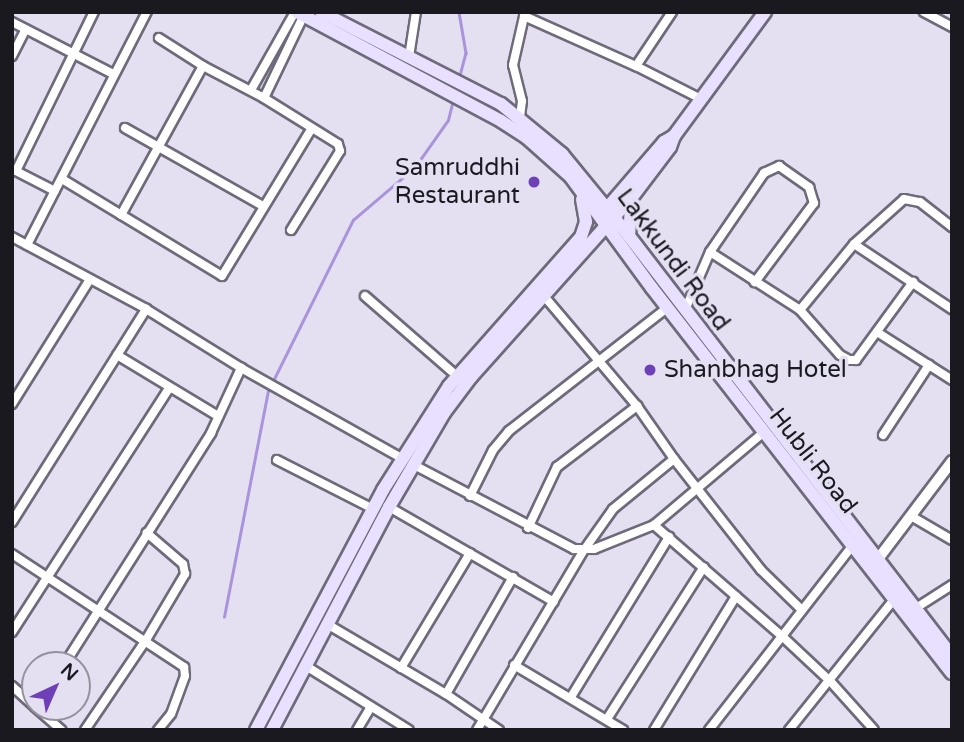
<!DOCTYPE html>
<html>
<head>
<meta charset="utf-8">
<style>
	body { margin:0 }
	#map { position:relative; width:964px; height:742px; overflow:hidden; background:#e4e0f2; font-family:"Varela Round",sans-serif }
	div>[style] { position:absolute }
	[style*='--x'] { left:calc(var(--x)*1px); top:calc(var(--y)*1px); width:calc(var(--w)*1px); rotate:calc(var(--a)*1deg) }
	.stream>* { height:2.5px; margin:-1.25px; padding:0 1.25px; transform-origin:1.25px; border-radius:1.25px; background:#a994db }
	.roads { filter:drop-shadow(2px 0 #6e6a7a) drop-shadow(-2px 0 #6e6a7a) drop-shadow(0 2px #6e6a7a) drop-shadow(0 -2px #6e6a7a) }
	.minor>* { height:8px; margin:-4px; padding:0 4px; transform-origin:4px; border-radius:4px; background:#fff }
	.tertiary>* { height:10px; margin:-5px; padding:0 5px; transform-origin:5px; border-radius:5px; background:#fff }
	.primary>* { height:12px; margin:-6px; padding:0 6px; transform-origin:6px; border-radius:6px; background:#e8e0fe }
	.dots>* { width:19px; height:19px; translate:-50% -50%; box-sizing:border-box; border:4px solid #e4e0f2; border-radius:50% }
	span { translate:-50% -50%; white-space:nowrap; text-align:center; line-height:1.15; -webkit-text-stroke:7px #e4e0f2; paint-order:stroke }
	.poi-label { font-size:24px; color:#1b1920 }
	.right { translate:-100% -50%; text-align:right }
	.left { translate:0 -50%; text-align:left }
	.street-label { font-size:24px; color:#1b1920 }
	.frame { position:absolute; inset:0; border:14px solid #1b1920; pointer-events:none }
	.north { position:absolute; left:21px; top:651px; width:70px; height:70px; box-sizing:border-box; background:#e4e0f2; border:2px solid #94909e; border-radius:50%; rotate:44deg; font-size:19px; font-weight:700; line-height:28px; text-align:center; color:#1b1920 }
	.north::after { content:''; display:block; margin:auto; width:24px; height:32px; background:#6e3fb6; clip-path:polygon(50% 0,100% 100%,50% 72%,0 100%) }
</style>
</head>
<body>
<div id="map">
	<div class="stream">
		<i style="--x:459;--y:12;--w:42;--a:80.3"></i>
		<i style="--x:466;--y:53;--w:24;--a:105"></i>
		<i style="--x:224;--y:617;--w:230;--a:-79"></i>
		<i style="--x:268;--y:391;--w:191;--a:-63.6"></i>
		<i style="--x:353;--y:220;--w:82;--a:-40.5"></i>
		<i style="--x:415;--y:167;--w:57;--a:-54.9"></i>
		<i style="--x:448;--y:120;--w:21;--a:-76"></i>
	</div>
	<div class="roads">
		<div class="minor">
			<i style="--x:924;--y:12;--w:32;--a:28"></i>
			<i style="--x:524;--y:16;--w:123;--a:24.1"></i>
			<i style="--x:636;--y:66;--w:73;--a:26.9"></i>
			<i style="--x:12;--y:22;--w:114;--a:27.2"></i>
			<i style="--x:159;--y:38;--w:52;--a:32.5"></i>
			<i style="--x:203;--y:66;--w:69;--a:27.7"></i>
			<i style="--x:264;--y:98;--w:87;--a:31.9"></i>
			<i style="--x:338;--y:144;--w:7;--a:74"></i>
			<i style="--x:340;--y:151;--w:93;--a:121.8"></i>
			<i style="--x:12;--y:56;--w:30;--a:-63"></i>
			<i style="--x:409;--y:57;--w:46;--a:-81.2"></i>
			<i style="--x:636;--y:66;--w:65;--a:-56.3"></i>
			<i style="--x:251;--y:90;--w:90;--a:-60.6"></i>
			<i style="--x:264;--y:98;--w:92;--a:-64.3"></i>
			<i style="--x:520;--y:117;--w:16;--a:-83"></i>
			<i style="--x:522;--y:101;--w:37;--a:-104"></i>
			<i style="--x:513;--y:65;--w:54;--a:-77.2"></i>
			<i style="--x:125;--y:128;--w:159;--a:29.5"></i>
			<i style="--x:12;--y:169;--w:48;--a:27.1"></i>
			<i style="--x:16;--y:171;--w:177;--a:-63.9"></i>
			<i style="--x:62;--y:179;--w:187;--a:31.2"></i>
			<i style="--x:222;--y:276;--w:173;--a:-58.7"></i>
			<i style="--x:121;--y:215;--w:170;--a:-61.2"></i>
			<i style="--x:12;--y:237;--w:152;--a:28.2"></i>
			<i style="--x:146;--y:309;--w:112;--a:31.8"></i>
			<i style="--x:241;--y:368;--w:186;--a:29.3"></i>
			<i style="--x:854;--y:244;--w:118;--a:33.6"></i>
			<i style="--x:27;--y:245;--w:262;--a:-62.8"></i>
			<i style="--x:710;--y:252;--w:107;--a:32.8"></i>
			<i style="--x:800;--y:310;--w:85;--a:-50.7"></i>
			<i style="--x:854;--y:244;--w:67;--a:-42"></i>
			<i style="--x:904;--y:199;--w:16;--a:11"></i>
			<i style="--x:920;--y:202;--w:41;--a:38"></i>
			<i style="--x:365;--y:296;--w:122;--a:41"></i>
			<i style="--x:544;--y:296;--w:144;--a:49.8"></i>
			<i style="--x:637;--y:406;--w:65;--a:55.1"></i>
			<i style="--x:674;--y:459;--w:141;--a:51.9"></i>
			<i style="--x:761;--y:570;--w:57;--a:44.3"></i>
			<i style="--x:685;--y:310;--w:63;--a:-66.7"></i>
			<i style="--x:710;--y:252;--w:96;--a:-55.6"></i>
			<i style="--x:764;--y:173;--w:17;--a:-25"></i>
			<i style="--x:779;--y:166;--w:37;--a:35"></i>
			<i style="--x:809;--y:187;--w:17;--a:73"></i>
			<i style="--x:814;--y:203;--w:99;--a:126.8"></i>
			<i style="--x:800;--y:310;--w:60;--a:48.4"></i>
			<i style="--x:840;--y:355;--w:10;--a:29"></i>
			<i style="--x:849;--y:360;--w:7;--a:0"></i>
			<i style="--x:856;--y:360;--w:97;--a:-53.8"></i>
			<i style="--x:877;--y:332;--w:89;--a:32.6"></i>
			<i style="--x:117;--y:355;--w:118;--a:31.1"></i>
			<i style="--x:12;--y:404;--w:147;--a:-58"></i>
			<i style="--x:883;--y:435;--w:84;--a:-56.7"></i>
			<i style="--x:277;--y:460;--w:108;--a:27"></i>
			<i style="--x:414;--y:465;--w:181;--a:27.7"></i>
			<i style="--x:574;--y:549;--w:20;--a:0"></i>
			<i style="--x:594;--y:549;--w:65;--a:-21.8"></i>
			<i style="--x:654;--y:525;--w:171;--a:41"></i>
			<i style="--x:783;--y:637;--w:66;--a:43.2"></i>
			<i style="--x:831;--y:682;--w:64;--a:48.1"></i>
			<i style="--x:470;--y:496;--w:51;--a:-63.4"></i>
			<i style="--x:493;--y:450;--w:25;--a:-50"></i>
			<i style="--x:509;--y:431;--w:202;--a:-37.9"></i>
			<i style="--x:389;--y:507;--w:190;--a:29.9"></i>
			<i style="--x:911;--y:516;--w:48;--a:30.3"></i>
			<i style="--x:12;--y:522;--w:252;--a:-57.8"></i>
			<i style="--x:654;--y:525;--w:144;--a:-40.2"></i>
			<i style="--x:528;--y:528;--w:68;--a:-64.6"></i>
			<i style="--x:557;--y:467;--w:101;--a:-37.3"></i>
			<i style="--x:12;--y:554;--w:206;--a:33.3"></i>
			<i style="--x:184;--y:667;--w:9;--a:84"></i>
			<i style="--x:185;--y:676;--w:40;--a:110.2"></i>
			<i style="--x:171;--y:714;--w:21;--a:129"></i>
			<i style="--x:916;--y:608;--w:43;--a:-32.6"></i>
			<i style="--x:327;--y:624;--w:138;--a:30.5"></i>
			<i style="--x:446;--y:694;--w:64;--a:34.2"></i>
			<i style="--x:12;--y:632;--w:290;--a:-57.2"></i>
			<i style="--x:64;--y:665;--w:275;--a:-57.6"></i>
			<i style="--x:211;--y:433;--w:72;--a:-65.2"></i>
			<i style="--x:514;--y:665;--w:127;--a:30.8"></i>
			<i style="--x:306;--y:666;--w:121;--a:31.9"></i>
			<i style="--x:401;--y:668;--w:134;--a:-59"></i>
			<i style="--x:12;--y:686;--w:31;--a:42"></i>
			<i style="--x:446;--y:694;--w:135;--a:-60.2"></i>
			<i style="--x:571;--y:697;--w:188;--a:-58.5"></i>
			<i style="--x:35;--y:707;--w:35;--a:41"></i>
			<i style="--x:607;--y:719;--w:180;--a:-57.5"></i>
			<i style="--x:85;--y:730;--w:109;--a:-55.9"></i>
			<i style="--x:146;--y:640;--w:77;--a:-59.4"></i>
			<i style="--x:185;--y:574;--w:10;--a:-101"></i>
			<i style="--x:183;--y:564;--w:48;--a:-139.3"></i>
			<i style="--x:357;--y:730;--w:27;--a:-59"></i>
			<i style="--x:477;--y:730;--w:209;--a:-59.3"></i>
			<i style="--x:584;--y:550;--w:50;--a:-54.7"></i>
			<i style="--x:613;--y:509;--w:79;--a:-39.3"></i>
			<i style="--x:654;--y:730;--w:157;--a:-58.5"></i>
			<i style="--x:709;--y:730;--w:233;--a:-52.1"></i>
			<i style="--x:789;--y:730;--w:169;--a:-51.2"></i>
		</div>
		<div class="tertiary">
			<i style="--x:878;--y:559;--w:123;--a:-52.9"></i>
		</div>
		<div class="primary">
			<i style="--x:297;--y:12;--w:231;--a:28.1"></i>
			<i style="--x:501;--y:121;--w:30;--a:33"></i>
			<i style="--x:526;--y:137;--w:59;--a:41.6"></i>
			<i style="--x:570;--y:176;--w:139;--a:53.8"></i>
			<i style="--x:652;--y:288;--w:488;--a:52.1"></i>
			<i style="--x:321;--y:12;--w:202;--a:27.1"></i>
			<i style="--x:501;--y:104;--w:79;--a:39.3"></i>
			<i style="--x:562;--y:154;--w:106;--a:50.7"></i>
			<i style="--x:629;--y:236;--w:530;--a:52.44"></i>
			<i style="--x:603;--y:213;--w:94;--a:-49.3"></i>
			<i style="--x:664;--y:142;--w:12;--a:-31"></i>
			<i style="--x:674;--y:136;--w:154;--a:-53.7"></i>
			<i style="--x:629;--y:236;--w:39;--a:-86"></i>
			<i style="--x:256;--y:730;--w:272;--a:-62.1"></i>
			<i style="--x:383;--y:490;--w:123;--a:-57.6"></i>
			<i style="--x:449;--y:386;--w:199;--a:-48.5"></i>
			<i style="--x:581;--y:237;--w:16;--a:-72"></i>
			<i style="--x:586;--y:222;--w:23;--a:-100"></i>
			<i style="--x:272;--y:730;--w:252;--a:-62.3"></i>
			<i style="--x:389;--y:507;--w:109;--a:-59.7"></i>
			<i style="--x:444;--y:413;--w:45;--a:-53.1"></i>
			<i style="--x:471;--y:377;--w:241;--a:-48.2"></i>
			<i style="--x:632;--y:197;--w:63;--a:-52.8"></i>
			<i style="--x:670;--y:147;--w:12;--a:-70"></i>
		</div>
	</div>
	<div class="dots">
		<i style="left:534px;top:182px;background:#6e3fb6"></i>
		<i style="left:650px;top:370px;background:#6e3fb6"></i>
	</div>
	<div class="poi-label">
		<span class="right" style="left:520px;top:182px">Samruddhi<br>Restaurant</span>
		<span class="left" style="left:664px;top:370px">Shanbhag Hotel</span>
	</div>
	<div class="street-label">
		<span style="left:673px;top:260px;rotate:53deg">Lakkundi Road</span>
		<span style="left:813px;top:461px;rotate:52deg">Hubli Road</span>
	</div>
	<div class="frame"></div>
	<div class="north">N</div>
</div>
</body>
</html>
